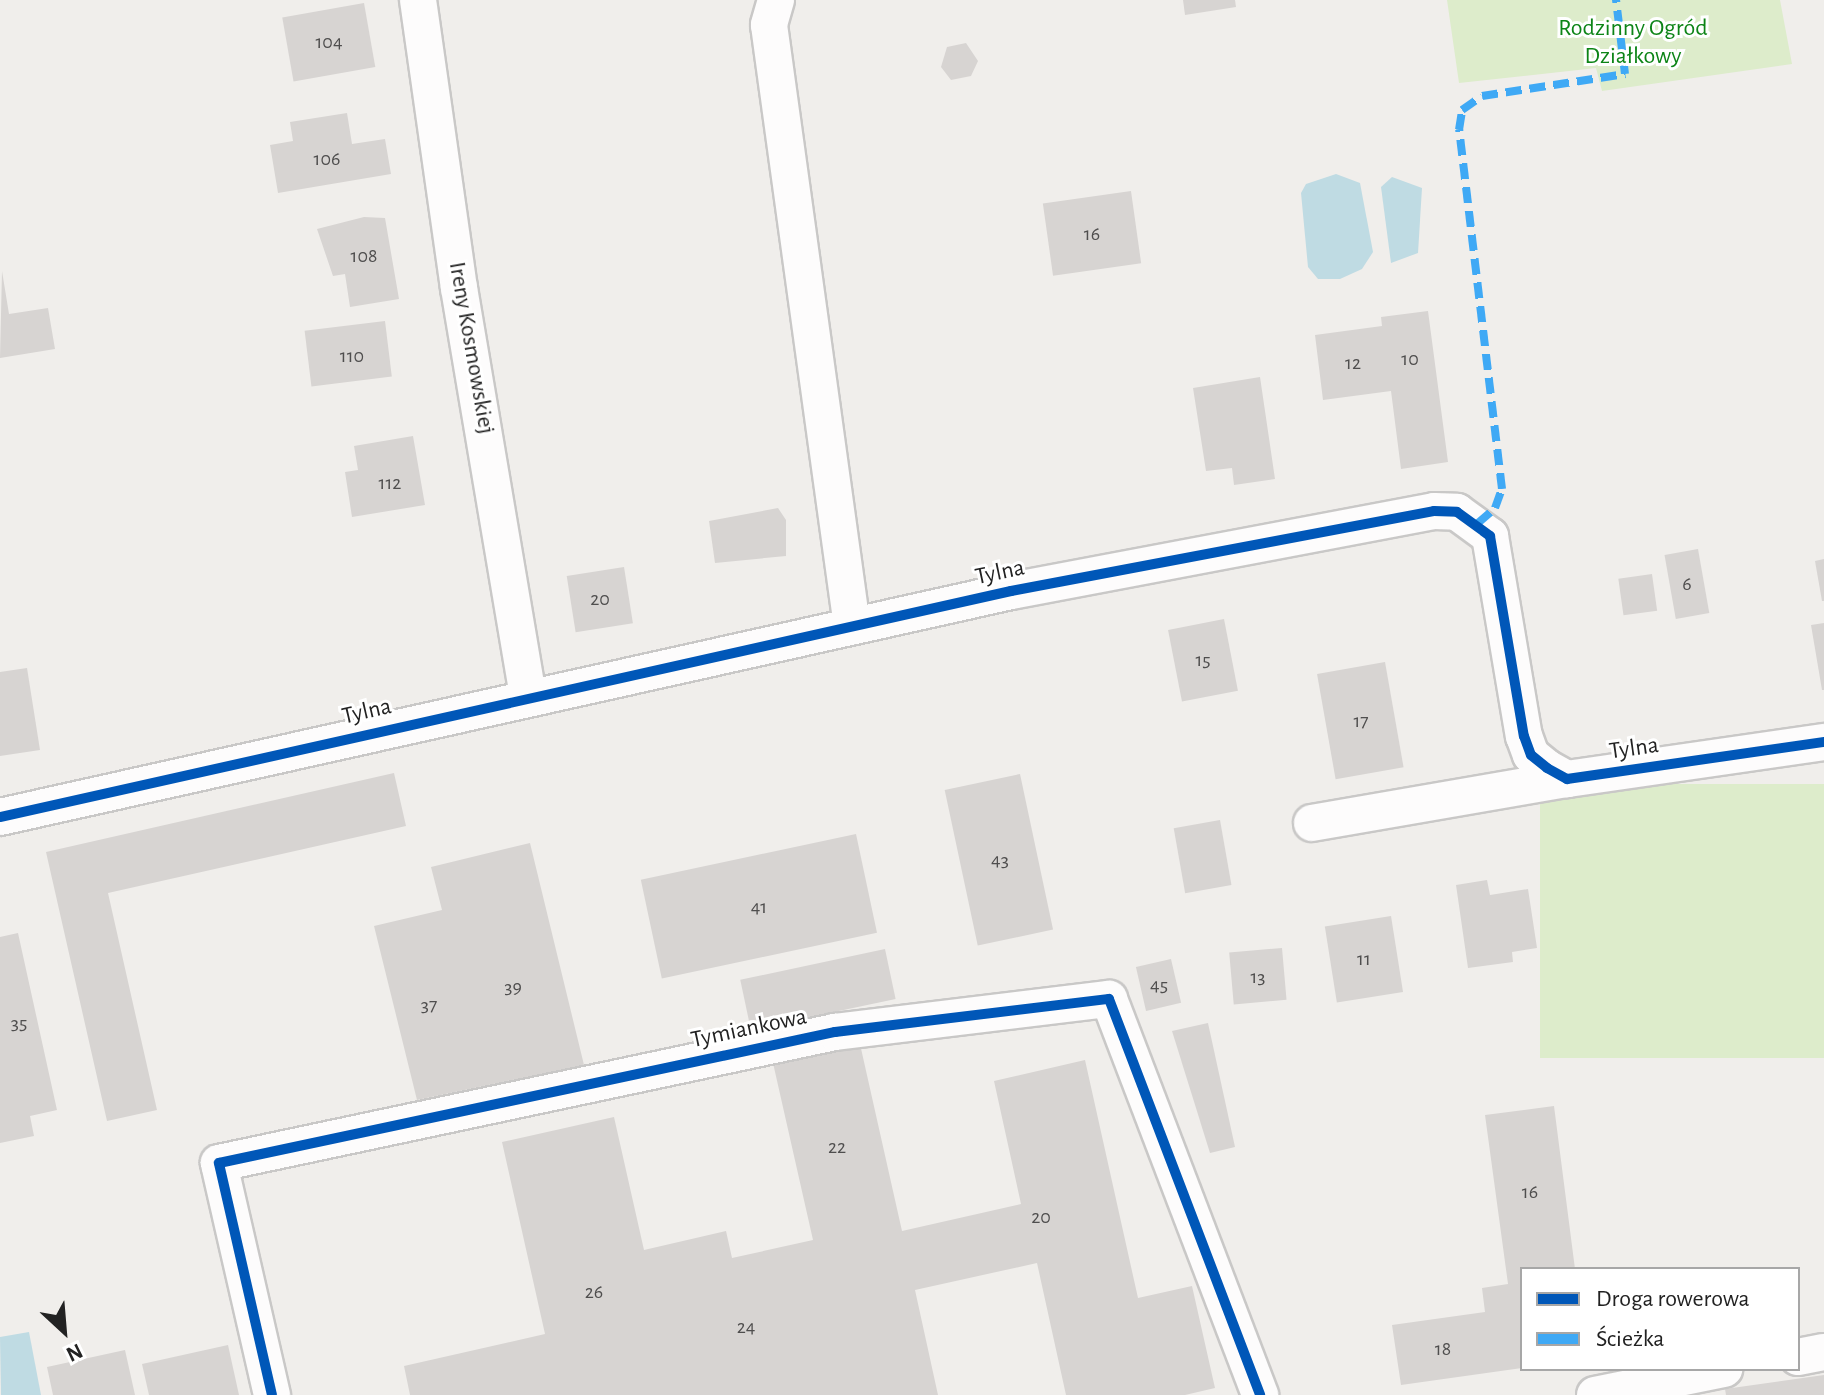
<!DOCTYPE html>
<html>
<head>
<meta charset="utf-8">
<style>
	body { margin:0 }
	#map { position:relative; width:1824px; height:1395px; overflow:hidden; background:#f0eeeb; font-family:"Alegreya Sans",sans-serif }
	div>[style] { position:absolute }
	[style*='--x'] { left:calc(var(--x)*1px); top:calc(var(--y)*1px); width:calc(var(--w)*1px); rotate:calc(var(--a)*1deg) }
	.grass>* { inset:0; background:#ddeccb; transform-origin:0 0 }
	.water>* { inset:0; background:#bfdbe3 }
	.building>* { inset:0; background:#d7d4d2; transform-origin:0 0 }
	.roads { filter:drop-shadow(2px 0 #c9c8c7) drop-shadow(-2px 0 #c9c8c7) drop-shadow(0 2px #c9c8c7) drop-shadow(0 -2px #c9c8c7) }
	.minor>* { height:36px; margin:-18px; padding:0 18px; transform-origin:18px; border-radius:18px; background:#fdfcfc }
	.quiet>* { height:8px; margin-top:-4px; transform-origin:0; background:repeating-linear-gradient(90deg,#3fa9f5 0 16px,transparent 0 24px) }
	.cycleway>* { height:10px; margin:-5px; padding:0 5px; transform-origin:5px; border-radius:5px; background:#0057b8 }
	span { translate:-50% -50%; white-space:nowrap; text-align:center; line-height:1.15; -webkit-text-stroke:6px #fff; paint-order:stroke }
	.number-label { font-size:20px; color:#4f4e4e }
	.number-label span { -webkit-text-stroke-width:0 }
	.park-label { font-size:24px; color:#0c8416 }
	.street-label { font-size:24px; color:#222 }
	.legend { position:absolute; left:1520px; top:1267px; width:280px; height:104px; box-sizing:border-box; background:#fff; border:2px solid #a7a7a7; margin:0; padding:10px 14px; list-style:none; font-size:24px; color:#222 }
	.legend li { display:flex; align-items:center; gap:16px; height:40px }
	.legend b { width:40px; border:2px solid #a7a7a7 }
	.north { position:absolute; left:24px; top:1291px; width:80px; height:80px; -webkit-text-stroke:6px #fff; paint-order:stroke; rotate:154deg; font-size:22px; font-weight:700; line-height:32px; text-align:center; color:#222 }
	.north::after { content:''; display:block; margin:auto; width:28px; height:36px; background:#222; clip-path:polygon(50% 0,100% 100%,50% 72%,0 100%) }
</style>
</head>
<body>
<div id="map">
	<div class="grass">
		<i style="clip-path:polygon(1447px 0,1780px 0,1792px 64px,1602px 91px,1596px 68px,1459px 83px)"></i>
		<i style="left:1824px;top:784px;width:274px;height:284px;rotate:90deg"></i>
	</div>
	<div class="water">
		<i style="clip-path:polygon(1336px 174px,1360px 183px,1373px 252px,1362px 269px,1340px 279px,1318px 279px,1308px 267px,1301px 193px,1306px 184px)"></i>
		<i style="clip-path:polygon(1392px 177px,1422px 188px,1418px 253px,1391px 263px,1381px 187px)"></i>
		<i style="clip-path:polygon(29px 1332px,41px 1395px,1px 1395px,0 1337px)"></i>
	</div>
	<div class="building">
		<i style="clip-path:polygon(1183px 0,1235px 0,1236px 7px,1185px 15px)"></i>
		<i style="left:364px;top:3px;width:65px;height:83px;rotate:80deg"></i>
		<i style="clip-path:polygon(966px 43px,978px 61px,971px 76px,951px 80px,941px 67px,947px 47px)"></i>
		<i style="clip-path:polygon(347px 113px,352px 144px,385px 139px,391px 174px,278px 193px,270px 145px,293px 141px,290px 122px)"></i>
		<i style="left:1131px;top:191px;width:73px;height:89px;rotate:82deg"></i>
		<i style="clip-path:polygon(364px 217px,385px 218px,399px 299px,350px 307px,345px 274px,333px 276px,317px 229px)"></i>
		<i style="clip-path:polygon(2px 271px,9px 314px,48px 308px,55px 349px,0 358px)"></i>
		<i style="clip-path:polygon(1428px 311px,1448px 462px,1401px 469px,1391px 391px,1323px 400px,1315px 335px,1382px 326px,1381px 317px)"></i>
		<i style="left:385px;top:321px;width:56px;height:81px;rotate:83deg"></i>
		<i style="clip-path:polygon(1260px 377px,1275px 479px,1234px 485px,1232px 468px,1206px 471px,1193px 388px)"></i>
		<i style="clip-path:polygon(413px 436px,425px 505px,352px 517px,345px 472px,358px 470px,354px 446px)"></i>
		<i style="clip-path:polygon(778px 508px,786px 520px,786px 556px,715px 563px,709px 521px)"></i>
		<i style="left:1698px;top:549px;width:65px;height:34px;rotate:80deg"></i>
		<i style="clip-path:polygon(1824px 559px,1824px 601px,1822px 601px,1815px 561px)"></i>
		<i style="left:624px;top:567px;width:57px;height:58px;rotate:81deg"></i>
		<i style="left:1652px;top:574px;width:37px;height:34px;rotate:82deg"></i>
		<i style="left:1224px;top:619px;width:73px;height:57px;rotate:79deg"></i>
		<i style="clip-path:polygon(1824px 623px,1824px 690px,1822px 690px,1811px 625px)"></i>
		<i style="left:1385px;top:662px;width:107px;height:69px;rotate:80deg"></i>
		<i style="clip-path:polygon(27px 668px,40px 750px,0 756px,0 672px)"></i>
		<i style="clip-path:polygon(394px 773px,406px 826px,108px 893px,157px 1110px,107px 1121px,46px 852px)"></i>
		<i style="left:1020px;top:774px;width:159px;height:77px;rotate:78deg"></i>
		<i style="left:1220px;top:820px;width:66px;height:47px;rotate:80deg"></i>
		<i style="left:856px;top:834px;width:101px;height:220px;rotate:78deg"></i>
		<i style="clip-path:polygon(530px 843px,584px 1065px,417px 1100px,374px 926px,442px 910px,431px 867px)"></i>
		<i style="clip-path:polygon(1487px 880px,1490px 895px,1528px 889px,1537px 948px,1512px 952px,1513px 962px,1468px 968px,1456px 885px)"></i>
		<i style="left:1391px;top:916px;width:77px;height:67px;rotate:81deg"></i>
		<i style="clip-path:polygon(18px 933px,57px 1110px,30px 1116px,34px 1136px,0 1143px,0 937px)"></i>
		<i style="left:1282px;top:948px;width:52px;height:53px;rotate:85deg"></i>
		<i style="left:885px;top:949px;width:51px;height:148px;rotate:78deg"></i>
		<i style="left:1171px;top:959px;width:45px;height:36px;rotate:77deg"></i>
		<i style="clip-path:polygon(1208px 1023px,1235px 1147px,1210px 1153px,1172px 1031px)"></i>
		<i style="clip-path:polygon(860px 1044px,902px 1231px,1021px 1204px,994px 1081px,1085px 1060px,1138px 1298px,1192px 1286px,1215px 1388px,1185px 1395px,1066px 1395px,1037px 1263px,915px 1290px,938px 1395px,410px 1395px,404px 1366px,545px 1334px,502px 1142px,614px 1117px,644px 1250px,726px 1231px,732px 1258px,813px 1240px,773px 1063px)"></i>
		<i style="clip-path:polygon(1554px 1106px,1575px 1269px,1522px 1269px,1522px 1368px,1401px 1385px,1392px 1325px,1485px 1312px,1482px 1288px,1508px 1284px,1485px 1115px)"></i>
		<i style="clip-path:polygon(228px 1345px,239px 1395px,149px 1395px,142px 1364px)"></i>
		<i style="clip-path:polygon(125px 1350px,135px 1395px,53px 1395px,47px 1367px)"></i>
		<i style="clip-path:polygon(1824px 1375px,1824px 1395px,1726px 1395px,1725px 1389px)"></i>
	</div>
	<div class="roads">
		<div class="minor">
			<i style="--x:418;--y:0;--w:291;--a:81.9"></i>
			<i style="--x:459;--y:288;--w:414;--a:80.4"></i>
			<i style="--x:776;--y:0;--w:26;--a:106"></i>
			<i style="--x:769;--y:25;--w:607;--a:82.14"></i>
			<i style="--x:0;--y:817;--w:1036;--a:-12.6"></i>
			<i style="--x:1011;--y:591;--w:430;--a:-10.7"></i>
			<i style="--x:1434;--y:511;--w:23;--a:2"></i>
			<i style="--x:1457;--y:512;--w:41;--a:36"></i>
			<i style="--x:1490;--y:536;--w:203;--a:80.4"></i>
			<i style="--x:1524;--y:736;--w:20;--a:70"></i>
			<i style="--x:1531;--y:755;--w:21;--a:39"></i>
			<i style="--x:1547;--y:768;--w:23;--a:29"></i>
			<i style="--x:1567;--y:779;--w:260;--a:-8.2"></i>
			<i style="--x:1312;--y:823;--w:259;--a:-9.8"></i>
			<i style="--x:1798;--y:1357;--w:26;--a:-11"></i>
			<i style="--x:272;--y:1395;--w:238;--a:-102.9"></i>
			<i style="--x:219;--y:1163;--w:630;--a:-12.01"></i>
			<i style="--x:835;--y:1032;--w:276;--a:-6.9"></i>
			<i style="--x:1109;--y:999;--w:424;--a:69.1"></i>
			<i style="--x:1595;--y:1395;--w:132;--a:-11.4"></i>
		</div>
	</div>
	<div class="quiet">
		<i style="--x:1478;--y:523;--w:23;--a:-41"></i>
		<i style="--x:1495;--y:508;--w:20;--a:-70"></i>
		<i style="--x:1502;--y:489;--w:362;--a:-96.8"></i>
		<i style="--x:1459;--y:130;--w:20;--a:-81"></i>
		<i style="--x:1462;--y:110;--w:24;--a:-35"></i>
		<i style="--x:1482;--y:96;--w:145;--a:-8.7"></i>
		<i style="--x:1625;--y:74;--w:75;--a:-96.9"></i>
	</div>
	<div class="cycleway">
		<i style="--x:0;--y:817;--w:1036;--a:-12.6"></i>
		<i style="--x:1011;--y:591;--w:430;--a:-10.7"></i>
		<i style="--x:1434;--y:511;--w:23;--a:2"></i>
		<i style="--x:1457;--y:512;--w:41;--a:36"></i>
		<i style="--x:1490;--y:536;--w:203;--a:80.4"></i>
		<i style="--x:1524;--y:736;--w:20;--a:70"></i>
		<i style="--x:1531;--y:755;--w:21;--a:39"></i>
		<i style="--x:1547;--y:768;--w:23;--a:29"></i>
		<i style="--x:1567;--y:779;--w:260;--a:-8.2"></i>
		<i style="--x:272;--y:1395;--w:238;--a:-102.9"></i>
		<i style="--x:219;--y:1163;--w:630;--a:-12.01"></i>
		<i style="--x:835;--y:1032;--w:276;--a:-6.9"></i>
		<i style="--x:1109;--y:999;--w:424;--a:69.1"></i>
	</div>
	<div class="number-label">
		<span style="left:329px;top:42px">104</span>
		<span style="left:327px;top:159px">106</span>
		<span style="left:1092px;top:234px">16</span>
		<span style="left:364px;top:256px">108</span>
		<span style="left:352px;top:356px">110</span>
		<span style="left:1410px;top:359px">10</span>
		<span style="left:1353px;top:363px">12</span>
		<span style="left:390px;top:483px">112</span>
		<span style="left:1687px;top:584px">6</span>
		<span style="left:600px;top:599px">20</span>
		<span style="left:1203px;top:660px">15</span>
		<span style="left:1361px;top:721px">17</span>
		<span style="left:1000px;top:860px">43</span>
		<span style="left:759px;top:907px">41</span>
		<span style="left:1364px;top:959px">11</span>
		<span style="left:1258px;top:977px">13</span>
		<span style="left:1159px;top:985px">45</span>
		<span style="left:513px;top:987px">39</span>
		<span style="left:429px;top:1005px">37</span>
		<span style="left:19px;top:1023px">35</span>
		<span style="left:837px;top:1147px">22</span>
		<span style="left:1530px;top:1192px">16</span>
		<span style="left:1041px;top:1217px">20</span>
		<span style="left:594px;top:1292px">26</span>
		<span style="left:746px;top:1327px">24</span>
		<span style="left:1443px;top:1349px">18</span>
	</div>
	<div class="park-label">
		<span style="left:1633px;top:43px">Rodzinny Ogród<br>Działkowy</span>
	</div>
	<div class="street-label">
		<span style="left:471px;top:348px;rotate:80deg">Ireny Kosmowskiej</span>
		<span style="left:1000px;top:573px;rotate:-12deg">Tylna</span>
		<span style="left:367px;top:712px;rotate:-13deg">Tylna</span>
		<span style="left:1634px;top:749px;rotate:-8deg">Tylna</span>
		<span style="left:749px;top:1029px;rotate:-12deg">Tymiankowa</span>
	</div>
	<ul class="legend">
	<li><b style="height:10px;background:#0057b8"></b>Droga rowerowa</li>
	<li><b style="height:10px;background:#3fa9f5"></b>Ścieżka</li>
	</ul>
	<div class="north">N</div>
</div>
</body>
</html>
